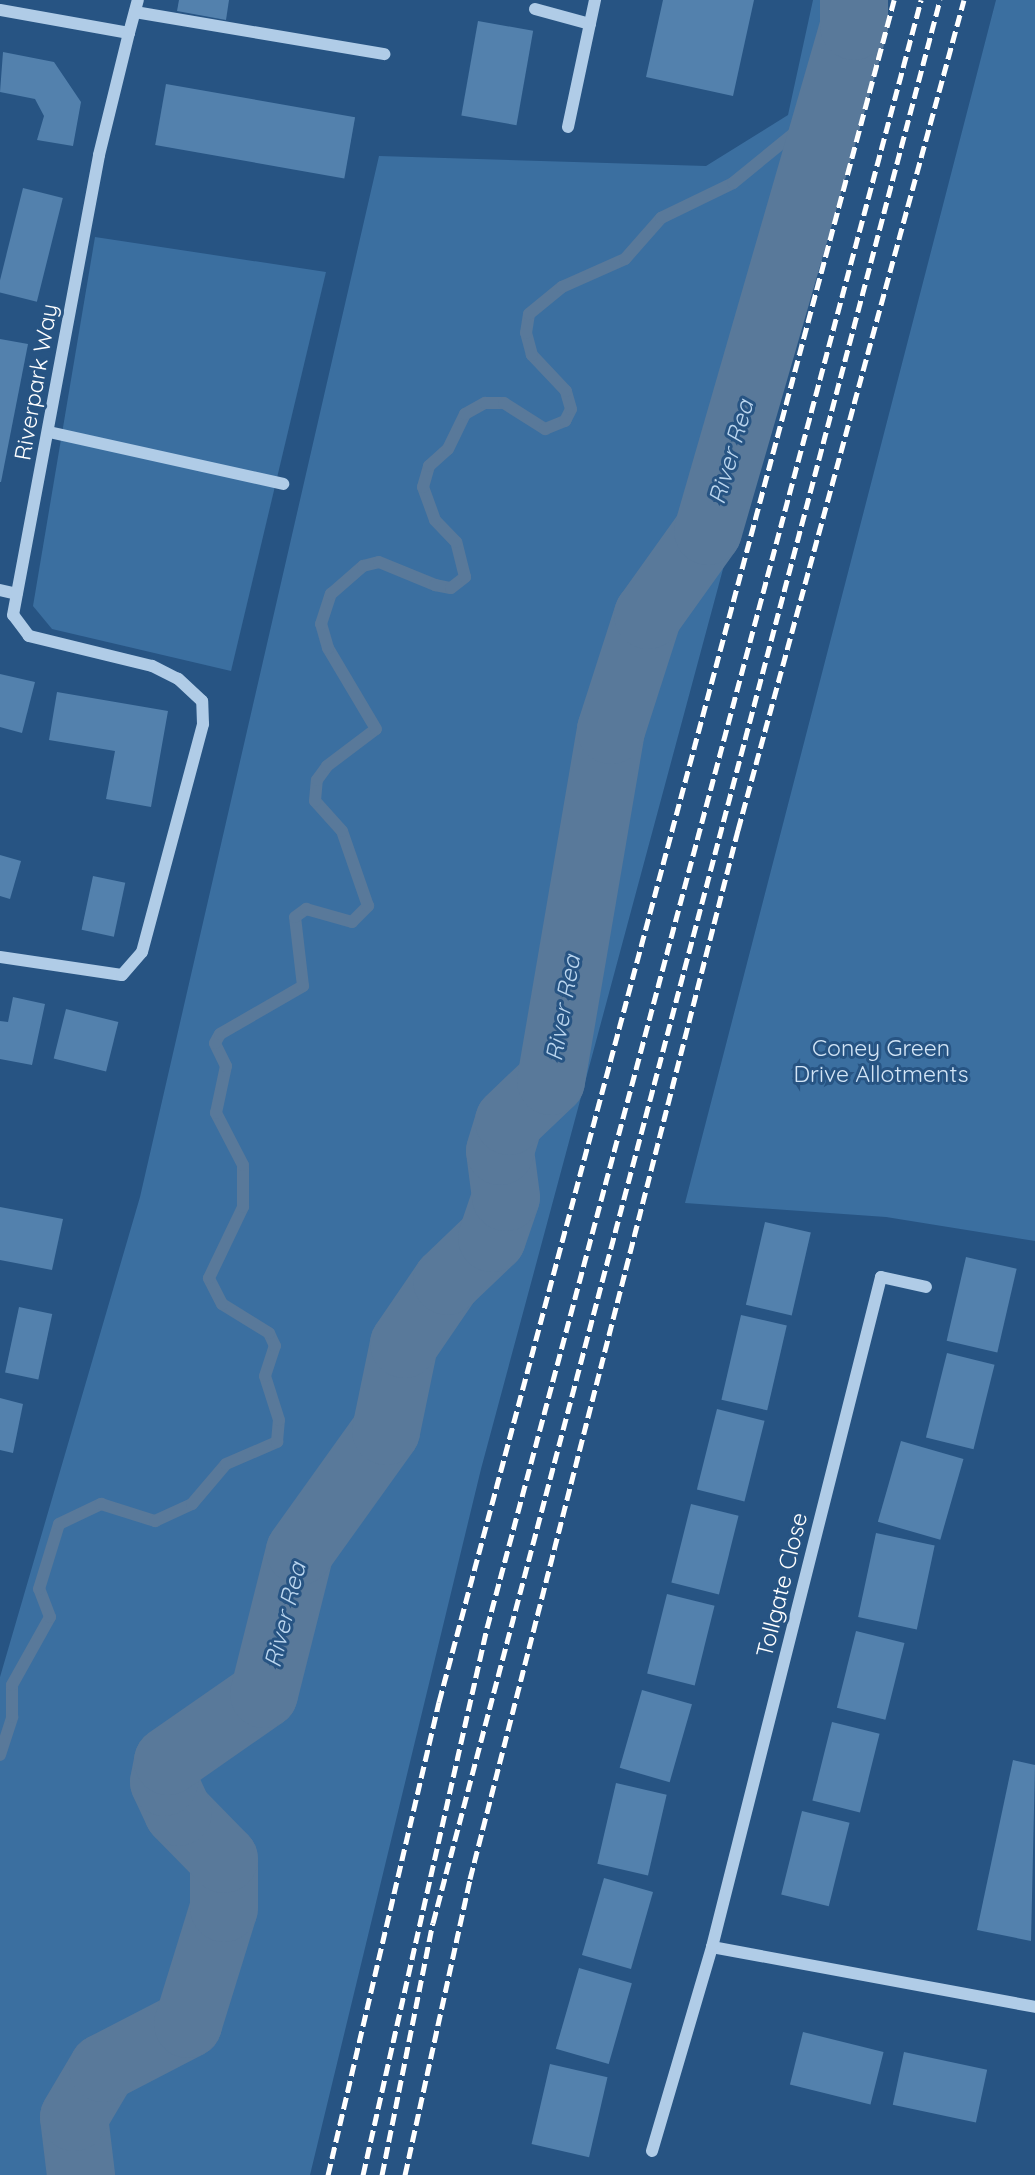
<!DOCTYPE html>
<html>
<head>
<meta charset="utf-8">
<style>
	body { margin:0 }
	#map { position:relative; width:1035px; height:2175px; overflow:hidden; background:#275483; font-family:Quicksand,sans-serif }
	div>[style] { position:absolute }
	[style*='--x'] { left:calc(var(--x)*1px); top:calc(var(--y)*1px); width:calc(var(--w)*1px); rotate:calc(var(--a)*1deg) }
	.green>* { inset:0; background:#3b6fa0 }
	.stream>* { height:12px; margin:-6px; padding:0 6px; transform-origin:6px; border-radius:6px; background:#59799a }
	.river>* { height:68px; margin:-34px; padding:0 34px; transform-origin:34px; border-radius:34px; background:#59799a }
	.building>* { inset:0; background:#5381ad; transform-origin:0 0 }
	.minor>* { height:12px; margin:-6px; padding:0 6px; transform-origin:6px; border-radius:6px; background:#b0cce7 }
	.rail>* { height:5px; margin-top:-2.5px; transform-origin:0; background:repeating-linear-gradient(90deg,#fff 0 12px,transparent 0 17px) }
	span { translate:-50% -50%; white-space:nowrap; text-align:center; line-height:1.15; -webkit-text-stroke:6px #275483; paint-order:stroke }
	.street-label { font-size:23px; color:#fff }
	.park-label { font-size:23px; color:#d3e5f6 }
	.water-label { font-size:24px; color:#bbd6ef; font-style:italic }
</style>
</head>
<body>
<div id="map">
	<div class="green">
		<i style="clip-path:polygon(813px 0,876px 0,481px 1469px,310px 2175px,0 2175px,0 1677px,140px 1197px,379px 156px,706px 166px,788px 115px)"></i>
		<i style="clip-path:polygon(996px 0,1035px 0,1035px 1241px,886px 1217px,685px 1203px)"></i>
		<i style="clip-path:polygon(95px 237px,326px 272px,231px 671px,52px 629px,33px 606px)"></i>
	</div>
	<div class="stream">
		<i style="--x:0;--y:1755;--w:40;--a:-72"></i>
		<i style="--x:12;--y:1717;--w:32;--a:-90"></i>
		<i style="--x:12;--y:1685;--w:78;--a:-60.8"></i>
		<i style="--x:50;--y:1617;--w:30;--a:-111"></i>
		<i style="--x:39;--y:1589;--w:68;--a:-72.9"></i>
		<i style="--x:59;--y:1524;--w:47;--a:-25.5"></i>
		<i style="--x:101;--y:1504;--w:57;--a:17.5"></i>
		<i style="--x:155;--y:1521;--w:41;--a:-24.7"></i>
		<i style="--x:192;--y:1504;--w:52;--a:-49.6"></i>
		<i style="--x:226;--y:1464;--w:56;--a:-23.3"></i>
		<i style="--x:277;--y:1442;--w:22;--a:-85"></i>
		<i style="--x:279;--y:1420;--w:46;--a:-107.7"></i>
		<i style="--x:265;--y:1376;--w:32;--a:-72"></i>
		<i style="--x:275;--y:1346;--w:14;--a:-115"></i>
		<i style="--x:269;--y:1333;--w:55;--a:-148.3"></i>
		<i style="--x:222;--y:1304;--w:29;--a:-117"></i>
		<i style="--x:209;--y:1278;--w:79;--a:-64.4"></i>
		<i style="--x:243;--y:1207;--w:42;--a:-90"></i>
		<i style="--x:243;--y:1165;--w:59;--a:-117.4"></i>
		<i style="--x:216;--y:1113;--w:48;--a:-78"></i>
		<i style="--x:226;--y:1066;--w:25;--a:-116"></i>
		<i style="--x:215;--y:1043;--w:10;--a:-61"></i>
		<i style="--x:220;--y:1034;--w:96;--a:-30"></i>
		<i style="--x:303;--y:986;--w:69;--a:-96.6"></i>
		<i style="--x:295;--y:917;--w:14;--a:-36"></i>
		<i style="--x:306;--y:909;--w:48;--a:15.8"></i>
		<i style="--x:352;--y:922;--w:23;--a:-45"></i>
		<i style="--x:368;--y:906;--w:79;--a:-109.1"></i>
		<i style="--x:342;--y:831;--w:40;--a:-132"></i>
		<i style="--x:315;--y:801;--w:21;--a:-85"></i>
		<i style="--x:317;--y:780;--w:17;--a:-54"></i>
		<i style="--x:327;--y:766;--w:61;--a:-37.1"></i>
		<i style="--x:376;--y:729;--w:94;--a:-120.7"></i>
		<i style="--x:328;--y:648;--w:25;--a:-106"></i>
		<i style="--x:321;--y:624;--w:32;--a:-72"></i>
		<i style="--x:331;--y:594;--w:43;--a:-41.2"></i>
		<i style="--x:363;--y:566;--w:16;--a:-14"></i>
		<i style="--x:379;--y:562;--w:61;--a:22.3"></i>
		<i style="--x:435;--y:585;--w:16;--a:11"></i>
		<i style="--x:451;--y:588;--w:18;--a:-38"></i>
		<i style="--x:465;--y:577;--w:36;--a:-104"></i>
		<i style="--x:456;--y:542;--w:30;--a:-134"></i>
		<i style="--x:435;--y:520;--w:35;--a:-110"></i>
		<i style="--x:423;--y:487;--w:22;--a:-74"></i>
		<i style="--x:429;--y:466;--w:25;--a:-42"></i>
		<i style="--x:448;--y:449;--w:39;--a:-64"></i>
		<i style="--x:465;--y:414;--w:23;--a:-29"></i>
		<i style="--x:485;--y:403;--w:19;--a:0"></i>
		<i style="--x:504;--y:403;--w:49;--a:32.4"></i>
		<i style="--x:545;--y:429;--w:22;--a:-22"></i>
		<i style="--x:565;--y:421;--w:13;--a:-63"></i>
		<i style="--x:571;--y:409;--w:19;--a:-106"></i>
		<i style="--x:566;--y:391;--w:50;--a:-133.4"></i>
		<i style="--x:532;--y:355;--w:23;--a:-105"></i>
		<i style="--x:526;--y:333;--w:19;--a:-81"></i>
		<i style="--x:529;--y:314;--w:43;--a:-39.3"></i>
		<i style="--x:562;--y:287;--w:69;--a:-24"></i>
		<i style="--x:625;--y:259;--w:55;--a:-48.7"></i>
		<i style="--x:661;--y:218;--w:80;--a:-25.9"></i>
		<i style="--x:733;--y:183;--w:92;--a:-39.2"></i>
		<i style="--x:804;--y:125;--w:111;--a:-63.2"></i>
	</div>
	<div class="river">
		<i style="--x:81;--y:2175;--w:58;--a:-96.9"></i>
		<i style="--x:74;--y:2117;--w:57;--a:-59.4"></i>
		<i style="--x:103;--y:2068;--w:96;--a:-27.4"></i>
		<i style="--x:188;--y:2024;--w:121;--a:-72.8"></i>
		<i style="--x:224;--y:1908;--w:49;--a:-90"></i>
		<i style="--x:224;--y:1859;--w:66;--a:-134.4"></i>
		<i style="--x:178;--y:1812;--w:33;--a:-115"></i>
		<i style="--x:164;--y:1782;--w:21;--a:-79"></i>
		<i style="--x:168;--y:1761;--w:117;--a:-34.9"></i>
		<i style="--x:264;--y:1694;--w:147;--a:-75.9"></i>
		<i style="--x:300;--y:1551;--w:148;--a:-54.4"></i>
		<i style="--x:386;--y:1431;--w:89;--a:-78.3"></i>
		<i style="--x:404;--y:1344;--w:76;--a:-55.7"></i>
		<i style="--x:447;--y:1281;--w:62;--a:-43.7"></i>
		<i style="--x:492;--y:1238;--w:43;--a:-71.1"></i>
		<i style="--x:506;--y:1197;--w:46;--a:-97.4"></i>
		<i style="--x:500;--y:1151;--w:31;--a:-73"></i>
		<i style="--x:509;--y:1121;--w:58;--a:-43.6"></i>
		<i style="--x:551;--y:1081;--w:356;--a:-80.3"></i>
		<i style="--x:611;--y:730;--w:121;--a:-72.2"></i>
		<i style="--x:648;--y:615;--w:103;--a:-54.5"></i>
		<i style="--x:708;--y:531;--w:526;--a:-73.87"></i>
		<i style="--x:854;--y:26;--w:26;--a:-90"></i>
	</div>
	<div class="building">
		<i style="clip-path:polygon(179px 0,229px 0,226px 20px,177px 11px)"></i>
		<i style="clip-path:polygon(663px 0,754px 0,733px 96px,646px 77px)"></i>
		<i style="left:478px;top:21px;width:56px;height:96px;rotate:10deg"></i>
		<i style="clip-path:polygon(3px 52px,54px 62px,81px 102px,73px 146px,37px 140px,44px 116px,35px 99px,0 92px)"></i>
		<i style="left:166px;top:84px;width:192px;height:62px;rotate:10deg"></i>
		<i style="left:23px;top:188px;width:41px;height:107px;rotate:14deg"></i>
		<i style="clip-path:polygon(0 339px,28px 344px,1px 482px,0 482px)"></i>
		<i style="clip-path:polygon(0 674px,35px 682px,22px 733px,0 727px)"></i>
		<i style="clip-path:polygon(57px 692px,168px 711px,151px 807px,106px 799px,115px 751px,49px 740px)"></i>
		<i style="clip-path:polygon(0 855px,21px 861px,10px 899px,0 896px)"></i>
		<i style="left:93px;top:876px;width:33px;height:55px;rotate:12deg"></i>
		<i style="clip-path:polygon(13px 997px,45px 1004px,32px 1065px,0 1059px,0 1021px,8px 1022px)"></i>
		<i style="left:66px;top:1009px;width:54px;height:51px;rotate:14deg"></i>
		<i style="clip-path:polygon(0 1207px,63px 1219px,52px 1270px,0 1260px)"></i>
		<i style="left:765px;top:1222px;width:47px;height:85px;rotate:13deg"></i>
		<i style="left:966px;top:1257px;width:52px;height:86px;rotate:13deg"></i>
		<i style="left:19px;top:1307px;width:34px;height:67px;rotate:12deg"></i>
		<i style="left:741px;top:1315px;width:47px;height:87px;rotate:13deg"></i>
		<i style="left:947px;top:1353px;width:49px;height:87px;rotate:14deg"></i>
		<i style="clip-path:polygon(0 1398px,23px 1404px,13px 1453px,0 1450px)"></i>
		<i style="left:717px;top:1409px;width:49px;height:83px;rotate:14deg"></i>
		<i style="left:901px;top:1441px;width:65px;height:84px;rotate:16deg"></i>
		<i style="left:691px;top:1504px;width:49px;height:81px;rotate:14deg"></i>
		<i style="left:876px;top:1533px;width:60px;height:86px;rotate:12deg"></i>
		<i style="left:667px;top:1594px;width:49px;height:82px;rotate:14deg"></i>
		<i style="left:856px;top:1631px;width:50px;height:79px;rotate:14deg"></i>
		<i style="left:642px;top:1690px;width:52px;height:81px;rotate:16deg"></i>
		<i style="left:832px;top:1722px;width:49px;height:81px;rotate:14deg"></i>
		<i style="clip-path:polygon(1013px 1760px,1035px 1765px,1031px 1941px,977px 1930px)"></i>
		<i style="left:616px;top:1783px;width:52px;height:83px;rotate:13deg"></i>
		<i style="left:802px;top:1811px;width:49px;height:86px;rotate:14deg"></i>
		<i style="left:604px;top:1878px;width:51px;height:80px;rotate:16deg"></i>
		<i style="left:579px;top:1968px;width:55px;height:84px;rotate:16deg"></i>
		<i style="left:803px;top:2032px;width:83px;height:54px;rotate:14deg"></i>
		<i style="left:904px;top:2052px;width:85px;height:54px;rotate:12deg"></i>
		<i style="left:550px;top:2064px;width:59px;height:82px;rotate:13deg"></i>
	</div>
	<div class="minor">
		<i style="--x:535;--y:9;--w:57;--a:15.3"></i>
		<i style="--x:0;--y:10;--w:131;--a:10.1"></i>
		<i style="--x:129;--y:33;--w:34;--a:-75"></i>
		<i style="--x:135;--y:12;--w:253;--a:9.6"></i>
		<i style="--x:568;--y:127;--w:130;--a:-78"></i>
		<i style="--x:49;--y:432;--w:240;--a:12.5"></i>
		<i style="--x:0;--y:590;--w:17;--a:13"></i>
		<i style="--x:0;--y:957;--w:123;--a:8.4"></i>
		<i style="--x:122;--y:975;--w:30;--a:-49"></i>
		<i style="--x:142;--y:952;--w:236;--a:-75"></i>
		<i style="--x:203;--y:724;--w:23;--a:-92"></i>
		<i style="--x:202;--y:701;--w:33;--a:-137"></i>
		<i style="--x:178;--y:679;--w:29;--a:-153"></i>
		<i style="--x:152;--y:666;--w:127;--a:-166.3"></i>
		<i style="--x:29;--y:636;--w:26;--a:-127"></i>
		<i style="--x:13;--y:615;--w:468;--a:-79.4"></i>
		<i style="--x:99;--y:155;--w:126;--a:-76.2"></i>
		<i style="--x:712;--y:1947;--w:329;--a:10.5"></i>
		<i style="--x:652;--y:2151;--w:213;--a:-73.6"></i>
		<i style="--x:712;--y:1947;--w:691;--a:-75.84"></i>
		<i style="--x:881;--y:1277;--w:46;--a:12.5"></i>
	</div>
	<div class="rail">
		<i style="--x:328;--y:2175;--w:486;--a:-76.8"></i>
		<i style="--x:439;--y:1702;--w:1762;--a:-75.03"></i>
		<i style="--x:363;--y:2175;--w:561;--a:-77.23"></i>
		<i style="--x:487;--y:1628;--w:1685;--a:-75.07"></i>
		<i style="--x:382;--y:2175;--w:257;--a:-78.6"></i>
		<i style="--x:433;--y:1923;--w:1989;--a:-75.23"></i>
		<i style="--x:405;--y:2175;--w:303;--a:-77.6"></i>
		<i style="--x:470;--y:1879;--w:1083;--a:-75.67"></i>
		<i style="--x:738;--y:830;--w:860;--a:-74.77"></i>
	</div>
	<div class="street-label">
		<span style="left:36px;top:382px;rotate:-80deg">Riverpark Way</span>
		<span style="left:782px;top:1585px;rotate:-76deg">Tollgate Close</span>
	</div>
	<div class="park-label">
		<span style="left:881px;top:1061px">Coney Green<br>Drive Allotments</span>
	</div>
	<div class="water-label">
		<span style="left:731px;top:452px;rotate:-74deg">River Rea</span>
		<span style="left:563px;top:1008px;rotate:-80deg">River Rea</span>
		<span style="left:285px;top:1615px;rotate:-76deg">River Rea</span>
	</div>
</div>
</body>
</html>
